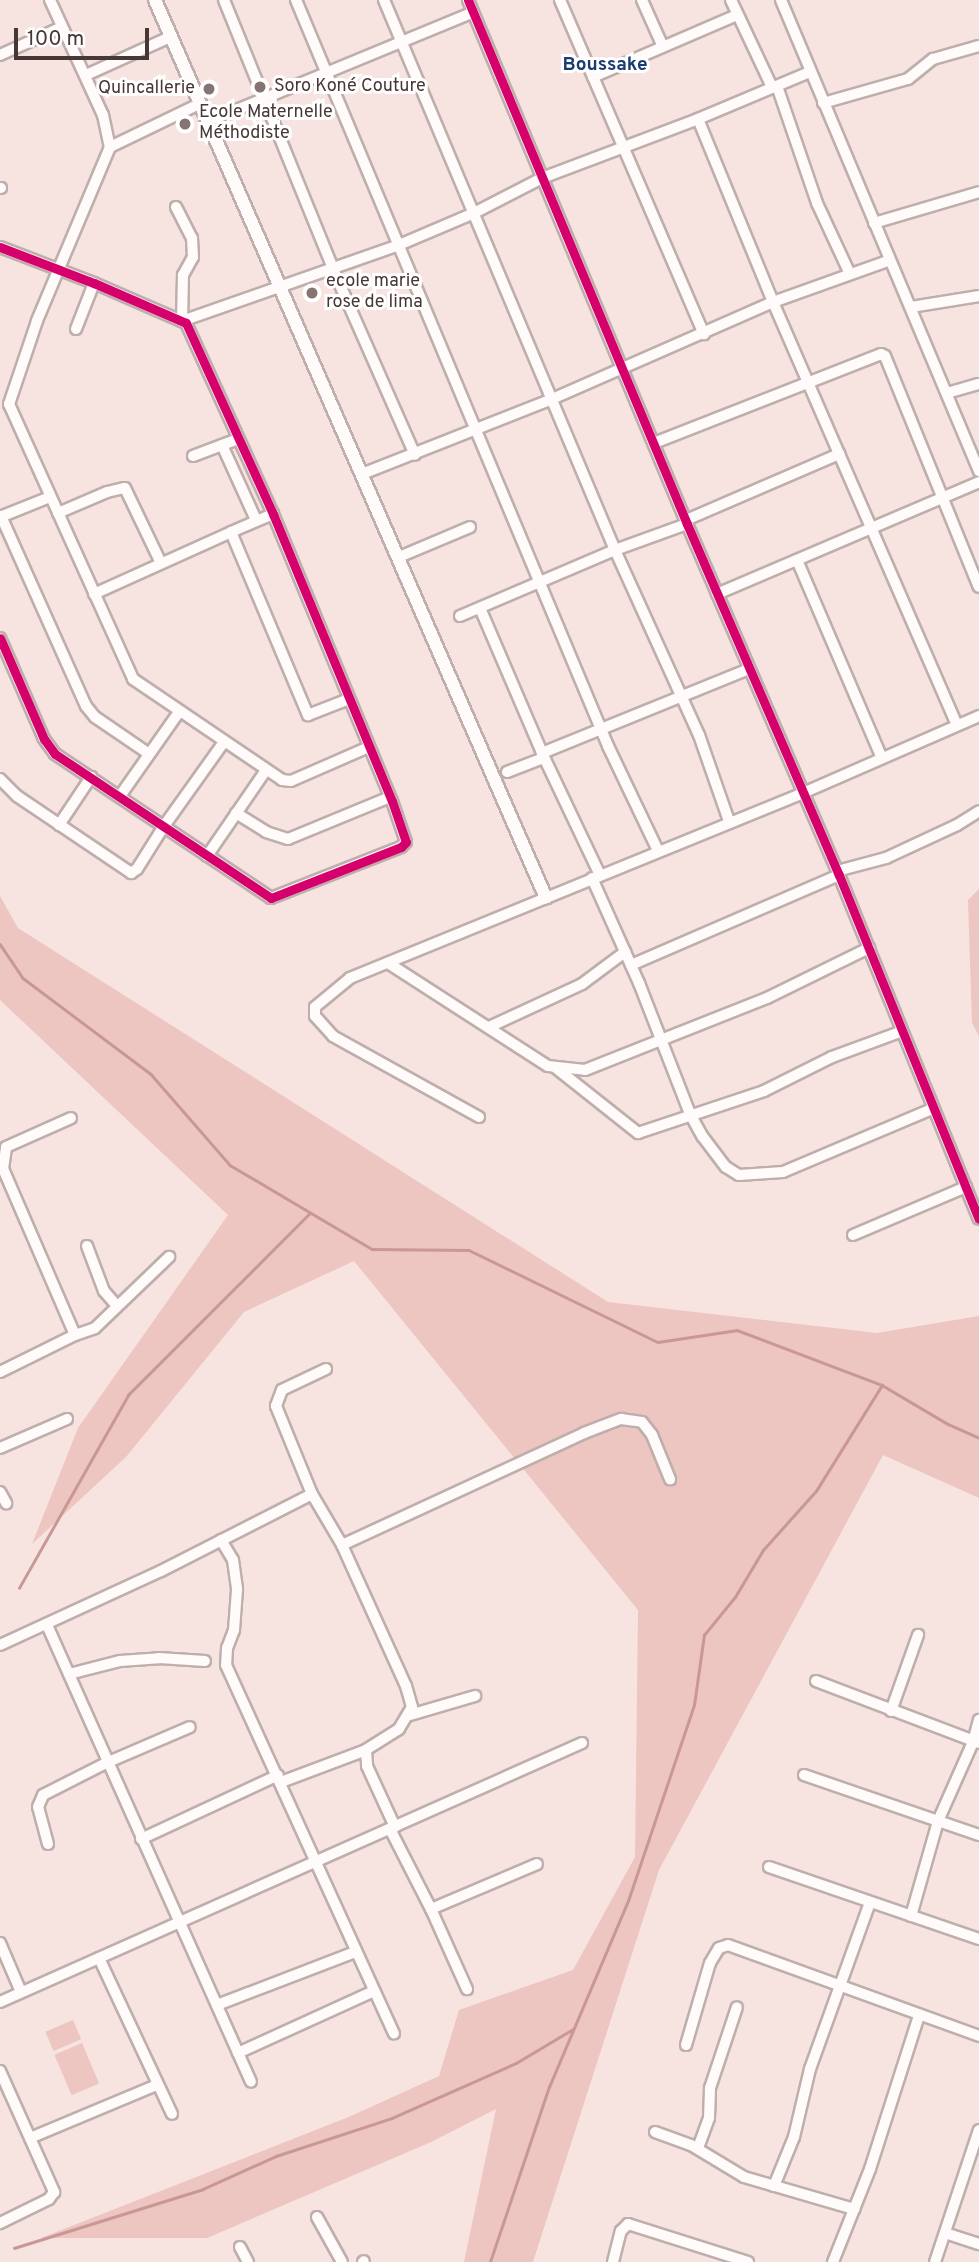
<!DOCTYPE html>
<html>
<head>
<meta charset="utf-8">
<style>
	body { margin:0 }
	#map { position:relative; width:979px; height:2262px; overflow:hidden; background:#f7e4e1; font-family:Overpass,sans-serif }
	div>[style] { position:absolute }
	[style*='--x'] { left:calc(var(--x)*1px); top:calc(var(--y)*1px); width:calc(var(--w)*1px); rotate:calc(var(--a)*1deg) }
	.green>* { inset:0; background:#edc5c1; transform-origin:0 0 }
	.stream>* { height:2.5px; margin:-1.25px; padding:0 1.25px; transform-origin:1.25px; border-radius:1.25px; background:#c99895 }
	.roads { filter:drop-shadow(2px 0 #beaeac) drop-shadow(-2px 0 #beaeac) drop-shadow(0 2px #beaeac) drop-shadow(0 -2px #beaeac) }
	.minor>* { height:10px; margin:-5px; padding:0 5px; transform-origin:5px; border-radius:5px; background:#fefbfa }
	.tertiary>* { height:12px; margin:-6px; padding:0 6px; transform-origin:6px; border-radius:6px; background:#fefbfa }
	.cycleway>* { height:9px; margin:-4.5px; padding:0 4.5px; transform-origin:4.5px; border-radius:4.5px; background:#d6006c }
	.dots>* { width:19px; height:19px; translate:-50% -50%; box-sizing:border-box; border:4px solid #fff; border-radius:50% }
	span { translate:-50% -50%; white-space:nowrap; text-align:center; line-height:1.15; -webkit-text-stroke:6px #fff; paint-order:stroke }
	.poi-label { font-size:18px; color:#473735 }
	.left { translate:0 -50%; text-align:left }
	.right { translate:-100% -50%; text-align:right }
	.neighbourhood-label { font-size:19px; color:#1c3b71; font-weight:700 }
	.scale { position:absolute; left:14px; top:28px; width:135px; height:32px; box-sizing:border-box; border:4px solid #473735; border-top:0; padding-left:9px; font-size:21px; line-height:24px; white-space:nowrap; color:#473735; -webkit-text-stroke:5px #fff; paint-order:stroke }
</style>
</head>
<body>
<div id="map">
	<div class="green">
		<i style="clip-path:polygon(979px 889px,979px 1036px,972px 1023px,968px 900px)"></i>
		<i style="clip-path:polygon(0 896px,18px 928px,608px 1302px,877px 1333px,979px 1316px,979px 1498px,883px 1455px,659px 1870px,533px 2262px,464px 2262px,496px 2109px,431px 2142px,207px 2238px,41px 2238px,351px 2116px,439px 2076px,459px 2010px,573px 1970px,635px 1857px,638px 1610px,354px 1261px,244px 1312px,126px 1457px,32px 1544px,78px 1428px,228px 1215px,0 1000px)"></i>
		<i style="left:73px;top:2020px;width:21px;height:30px;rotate:67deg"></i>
		<i style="left:82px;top:2043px;width:44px;height:30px;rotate:67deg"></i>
	</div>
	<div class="stream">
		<i style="--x:0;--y:944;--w:41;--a:55.9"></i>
		<i style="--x:23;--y:978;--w:160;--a:36.9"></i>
		<i style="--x:151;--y:1074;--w:121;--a:49"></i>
		<i style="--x:230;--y:1165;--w:165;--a:30.6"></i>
		<i style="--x:372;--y:1249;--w:97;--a:0.6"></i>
		<i style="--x:469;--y:1250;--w:210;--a:26"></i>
		<i style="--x:658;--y:1342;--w:80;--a:-8.6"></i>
		<i style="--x:737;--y:1330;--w:155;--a:20.8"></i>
		<i style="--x:882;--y:1385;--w:77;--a:30.6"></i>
		<i style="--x:948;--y:1424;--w:34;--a:24"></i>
		<i style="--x:19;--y:1588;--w:222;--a:-60.5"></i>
		<i style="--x:128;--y:1395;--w:256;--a:-45"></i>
		<i style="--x:14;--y:2248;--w:198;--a:-17.3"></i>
		<i style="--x:203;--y:2189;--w:80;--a:-24.3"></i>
		<i style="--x:276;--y:2156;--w:122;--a:-18.1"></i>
		<i style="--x:392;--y:2118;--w:136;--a:-23.9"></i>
		<i style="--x:516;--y:2063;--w:66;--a:-30.8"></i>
		<i style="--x:490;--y:2262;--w:185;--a:-71.4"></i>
		<i style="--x:549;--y:2087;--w:202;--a:-67"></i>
		<i style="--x:628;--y:1901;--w:207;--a:-71.4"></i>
		<i style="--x:694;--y:1705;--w:71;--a:-81.9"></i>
		<i style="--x:704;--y:1635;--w:49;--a:-50.8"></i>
		<i style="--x:735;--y:1597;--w:55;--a:-59.2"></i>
		<i style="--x:763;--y:1550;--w:79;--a:-48.1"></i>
		<i style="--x:816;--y:1491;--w:125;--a:-58.1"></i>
	</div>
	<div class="roads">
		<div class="minor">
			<i style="--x:50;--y:0;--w:127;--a:65.3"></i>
			<i style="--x:103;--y:115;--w:33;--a:78"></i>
			<i style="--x:110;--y:147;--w:189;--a:112.8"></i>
			<i style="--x:37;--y:321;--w:88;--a:108.6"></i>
			<i style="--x:9;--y:404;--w:302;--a:65.7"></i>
			<i style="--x:133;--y:679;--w:180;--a:34.1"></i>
			<i style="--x:282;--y:780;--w:9;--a:6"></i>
			<i style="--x:291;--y:781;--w:85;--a:-23.6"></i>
			<i style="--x:224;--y:0;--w:290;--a:67.9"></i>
			<i style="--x:333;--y:269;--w:203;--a:66.2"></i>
			<i style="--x:296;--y:0;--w:809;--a:67.3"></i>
			<i style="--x:608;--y:746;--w:116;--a:64.5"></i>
			<i style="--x:384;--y:0;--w:597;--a:67.22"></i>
			<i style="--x:615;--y:550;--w:203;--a:65.6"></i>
			<i style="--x:699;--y:735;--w:91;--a:70.8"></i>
			<i style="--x:468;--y:0;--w:568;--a:67.32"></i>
			<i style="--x:687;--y:524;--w:382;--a:66.6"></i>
			<i style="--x:839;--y:875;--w:371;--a:67.9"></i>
			<i style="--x:560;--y:0;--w:364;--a:66.7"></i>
			<i style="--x:642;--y:0;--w:51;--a:65.9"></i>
			<i style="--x:731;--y:0;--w:96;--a:64.8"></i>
			<i style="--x:781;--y:0;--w:511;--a:67.2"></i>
			<i style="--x:0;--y:55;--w:68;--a:-24.3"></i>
			<i style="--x:86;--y:75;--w:92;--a:-24.3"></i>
			<i style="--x:593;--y:77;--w:157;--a:-23.3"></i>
			<i style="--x:777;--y:86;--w:124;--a:71.1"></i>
			<i style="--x:817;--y:203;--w:78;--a:65.1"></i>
			<i style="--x:823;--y:103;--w:88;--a:-15.8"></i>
			<i style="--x:908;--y:79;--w:32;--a:-39"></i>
			<i style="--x:933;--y:59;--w:48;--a:-15.8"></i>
			<i style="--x:698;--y:119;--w:198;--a:67.7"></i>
			<i style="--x:773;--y:302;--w:461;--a:66.5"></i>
			<i style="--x:207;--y:122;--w:287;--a:-22.4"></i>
			<i style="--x:110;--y:147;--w:99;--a:-25.8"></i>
			<i style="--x:0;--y:188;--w:1;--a:0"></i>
			<i style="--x:176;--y:207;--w:35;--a:63"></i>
			<i style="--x:192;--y:238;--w:19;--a:87"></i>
			<i style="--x:193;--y:257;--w:21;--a:119"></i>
			<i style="--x:183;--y:275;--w:46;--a:91.2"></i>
			<i style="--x:182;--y:321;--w:230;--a:-19.3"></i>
			<i style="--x:399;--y:245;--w:82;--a:-23.1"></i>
			<i style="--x:474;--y:213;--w:76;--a:-27.2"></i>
			<i style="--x:542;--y:178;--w:167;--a:-20.7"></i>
			<i style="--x:698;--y:119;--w:121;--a:-22.8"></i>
			<i style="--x:874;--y:223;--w:109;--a:-16.4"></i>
			<i style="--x:0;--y:247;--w:101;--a:21"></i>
			<i style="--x:94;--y:283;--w:100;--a:23.5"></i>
			<i style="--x:186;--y:323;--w:210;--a:65.5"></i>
			<i style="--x:273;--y:514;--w:311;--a:67.5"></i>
			<i style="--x:392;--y:801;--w:43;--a:71.1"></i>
			<i style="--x:406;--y:842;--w:7;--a:135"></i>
			<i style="--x:401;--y:847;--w:140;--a:158.6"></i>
			<i style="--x:271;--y:898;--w:260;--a:-146.3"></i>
			<i style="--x:55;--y:754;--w:19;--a:-126"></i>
			<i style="--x:44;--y:739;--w:110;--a:-113.5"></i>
			<i style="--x:911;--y:307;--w:69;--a:-9.2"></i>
			<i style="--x:76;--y:329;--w:49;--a:-68.6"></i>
			<i style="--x:947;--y:393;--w:33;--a:-16"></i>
			<i style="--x:654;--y:443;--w:244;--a:-21.4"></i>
			<i style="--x:881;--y:354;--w:4;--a:27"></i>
			<i style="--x:885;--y:356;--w:249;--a:67.9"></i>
			<i style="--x:222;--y:445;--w:82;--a:65.6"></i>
			<i style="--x:193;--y:456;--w:48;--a:-20.7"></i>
			<i style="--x:362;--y:474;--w:204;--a:-21.5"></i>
			<i style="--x:552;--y:399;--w:241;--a:-23.7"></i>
			<i style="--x:773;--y:302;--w:124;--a:-19.7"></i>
			<i style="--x:58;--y:513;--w:53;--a:-23.2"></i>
			<i style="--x:107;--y:492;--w:18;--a:-13"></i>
			<i style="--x:125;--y:488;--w:83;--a:64.4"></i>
			<i style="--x:1;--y:516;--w:208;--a:65.9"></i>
			<i style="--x:86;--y:706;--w:14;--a:51"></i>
			<i style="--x:95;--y:717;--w:65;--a:34.4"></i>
			<i style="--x:0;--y:517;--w:54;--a:-21.8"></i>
			<i style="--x:686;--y:520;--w:167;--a:-23.3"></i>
			<i style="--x:231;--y:532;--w:46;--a:-23.2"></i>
			<i style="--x:399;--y:557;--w:77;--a:-22.9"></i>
			<i style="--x:797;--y:560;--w:215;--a:66.8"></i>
			<i style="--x:94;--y:594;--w:150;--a:-24.3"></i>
			<i style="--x:231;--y:532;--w:199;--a:67.2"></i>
			<i style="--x:308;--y:715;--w:44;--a:-21.3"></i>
			<i style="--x:717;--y:594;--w:285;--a:-23.1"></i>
			<i style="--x:480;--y:608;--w:158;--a:66.8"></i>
			<i style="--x:542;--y:753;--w:135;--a:64.6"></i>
			<i style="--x:460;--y:616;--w:168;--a:-23.1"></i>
			<i style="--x:615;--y:550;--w:77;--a:-19.9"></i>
			<i style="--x:542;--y:753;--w:223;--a:-22.1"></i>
			<i style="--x:507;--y:772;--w:40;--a:-21"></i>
			<i style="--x:0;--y:779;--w:24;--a:45"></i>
			<i style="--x:17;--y:796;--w:138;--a:34"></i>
			<i style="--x:131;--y:873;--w:7;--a:-34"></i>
			<i style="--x:137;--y:869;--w:51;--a:-57.9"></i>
			<i style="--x:164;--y:826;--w:103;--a:-54.5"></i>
			<i style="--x:120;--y:796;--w:103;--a:-54.9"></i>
			<i style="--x:236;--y:813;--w:36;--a:32"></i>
			<i style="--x:266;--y:832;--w:23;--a:18"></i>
			<i style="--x:288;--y:839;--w:110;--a:-22.4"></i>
			<i style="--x:59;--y:825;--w:58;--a:-56.3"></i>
			<i style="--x:207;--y:856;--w:104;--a:-55.5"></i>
			<i style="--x:837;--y:871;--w:51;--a:-14.9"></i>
			<i style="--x:886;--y:858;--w:78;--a:-24.9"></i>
			<i style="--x:957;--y:825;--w:26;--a:-32"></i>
			<i style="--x:592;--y:878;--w:115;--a:65.9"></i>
			<i style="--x:639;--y:983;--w:141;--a:68.7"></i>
			<i style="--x:690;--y:1114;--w:26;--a:61"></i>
			<i style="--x:703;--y:1137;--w:38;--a:53"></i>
			<i style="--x:726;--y:1167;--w:15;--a:32"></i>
			<i style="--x:739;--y:1175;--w:44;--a:-3.9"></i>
			<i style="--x:783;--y:1172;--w:162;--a:-22.9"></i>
			<i style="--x:388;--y:963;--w:190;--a:32.8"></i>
			<i style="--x:548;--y:1066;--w:37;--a:6"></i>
			<i style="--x:585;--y:1070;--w:196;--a:-21.6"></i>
			<i style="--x:767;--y:998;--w:114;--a:-26.1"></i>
			<i style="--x:631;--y:965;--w:227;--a:-23.4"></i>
			<i style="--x:489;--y:1027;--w:102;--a:-24.8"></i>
			<i style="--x:582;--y:984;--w:54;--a:-36.7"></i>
			<i style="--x:556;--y:1068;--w:105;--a:38.4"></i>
			<i style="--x:638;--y:1133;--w:133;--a:-18.4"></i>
			<i style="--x:764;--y:1091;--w:76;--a:-26.6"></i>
			<i style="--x:832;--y:1057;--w:72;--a:-20.2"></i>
			<i style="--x:479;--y:1117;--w:167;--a:-151"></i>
			<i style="--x:333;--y:1036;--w:27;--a:-132"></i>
			<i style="--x:315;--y:1016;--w:9;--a:-90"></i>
			<i style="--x:315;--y:1007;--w:45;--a:-39.6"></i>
			<i style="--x:350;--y:978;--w:489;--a:-22.2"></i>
			<i style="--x:803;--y:793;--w:192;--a:-23.6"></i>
			<i style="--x:853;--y:1235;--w:123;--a:-23"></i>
			<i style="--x:87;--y:1246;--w:48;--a:69.3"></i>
			<i style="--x:104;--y:1291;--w:20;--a:49"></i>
			<i style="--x:75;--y:1335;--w:21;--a:-19"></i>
			<i style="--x:95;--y:1328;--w:103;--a:-43.8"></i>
			<i style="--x:326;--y:1369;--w:49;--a:154.5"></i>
			<i style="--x:282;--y:1390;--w:17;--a:111"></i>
			<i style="--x:276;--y:1406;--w:95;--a:67.8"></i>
			<i style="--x:312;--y:1494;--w:59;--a:59.5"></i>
			<i style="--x:342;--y:1545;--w:267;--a:-24.8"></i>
			<i style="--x:584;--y:1433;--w:40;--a:-21"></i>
			<i style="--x:621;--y:1419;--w:21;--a:8"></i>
			<i style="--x:642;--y:1422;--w:16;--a:52"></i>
			<i style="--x:652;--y:1435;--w:48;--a:67.8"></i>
			<i style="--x:0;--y:1372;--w:84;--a:-26.3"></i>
			<i style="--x:75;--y:1335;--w:181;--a:-113.4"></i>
			<i style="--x:3;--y:1169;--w:22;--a:-82"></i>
			<i style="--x:6;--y:1147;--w:71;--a:-24"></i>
			<i style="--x:0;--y:1448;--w:73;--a:-23.4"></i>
			<i style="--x:0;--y:1492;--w:13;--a:61"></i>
			<i style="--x:221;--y:1540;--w:23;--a:59"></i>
			<i style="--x:233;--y:1560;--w:30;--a:82"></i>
			<i style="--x:237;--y:1590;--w:40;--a:94.3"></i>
			<i style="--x:234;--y:1630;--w:19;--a:111"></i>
			<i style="--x:227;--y:1648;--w:17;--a:93"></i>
			<i style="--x:226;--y:1665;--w:405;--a:65.5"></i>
			<i style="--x:342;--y:1545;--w:155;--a:65.6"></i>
			<i style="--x:406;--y:1686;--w:22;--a:74"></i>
			<i style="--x:412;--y:1707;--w:26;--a:121"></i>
			<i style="--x:399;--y:1729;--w:39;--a:148"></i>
			<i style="--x:366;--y:1750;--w:16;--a:86"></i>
			<i style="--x:367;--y:1766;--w:67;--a:65.3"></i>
			<i style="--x:47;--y:1625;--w:500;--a:65.94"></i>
			<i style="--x:0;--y:1645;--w:177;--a:-24.7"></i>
			<i style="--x:161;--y:1571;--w:169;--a:-27"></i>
			<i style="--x:69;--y:1674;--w:53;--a:-14.3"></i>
			<i style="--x:120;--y:1661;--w:39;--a:-4"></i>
			<i style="--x:159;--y:1658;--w:46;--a:3.7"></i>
			<i style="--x:816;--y:1681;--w:174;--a:20.8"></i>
			<i style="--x:891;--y:1711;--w:81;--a:-70.4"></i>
			<i style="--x:410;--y:1715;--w:68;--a:-16.3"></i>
			<i style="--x:804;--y:1775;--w:185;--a:18.9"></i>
			<i style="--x:281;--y:1782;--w:91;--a:-20.6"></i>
			<i style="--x:390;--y:1829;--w:90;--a:62.9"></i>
			<i style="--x:431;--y:1909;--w:115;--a:-23"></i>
			<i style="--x:141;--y:1839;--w:151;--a:-25"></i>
			<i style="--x:48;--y:1844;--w:38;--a:-105"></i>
			<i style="--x:38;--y:1807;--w:13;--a:-67"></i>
			<i style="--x:43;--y:1795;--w:71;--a:-26.9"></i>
			<i style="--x:106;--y:1763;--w:91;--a:-23.2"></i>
			<i style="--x:769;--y:1867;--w:222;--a:18.9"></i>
			<i style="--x:431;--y:1909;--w:88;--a:65.8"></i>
			<i style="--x:911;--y:1916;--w:99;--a:-74.1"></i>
			<i style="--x:938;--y:1821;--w:86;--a:-66.1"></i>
			<i style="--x:973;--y:1742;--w:23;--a:-75"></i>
			<i style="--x:0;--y:1943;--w:53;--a:66.8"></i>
			<i style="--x:99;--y:1958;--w:172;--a:64.9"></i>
			<i style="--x:0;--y:2002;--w:637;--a:-23.99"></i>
			<i style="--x:217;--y:2005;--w:148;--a:-21"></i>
			<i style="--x:686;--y:2045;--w:85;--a:-73.7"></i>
			<i style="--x:710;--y:1963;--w:17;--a:-59"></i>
			<i style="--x:719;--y:1948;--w:9;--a:-18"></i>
			<i style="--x:728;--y:1945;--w:267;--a:19.9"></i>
			<i style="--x:238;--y:2053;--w:149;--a:-24.5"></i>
			<i style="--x:0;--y:2071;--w:133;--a:65.9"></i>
			<i style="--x:54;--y:2192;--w:9;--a:126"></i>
			<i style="--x:49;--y:2199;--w:55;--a:153.9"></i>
			<i style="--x:655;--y:2132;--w:38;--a:20"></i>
			<i style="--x:691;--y:2145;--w:62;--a:31.1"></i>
			<i style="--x:744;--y:2177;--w:115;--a:16.2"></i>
			<i style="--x:30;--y:2138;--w:138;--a:-22.7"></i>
			<i style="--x:698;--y:2148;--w:32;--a:-70"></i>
			<i style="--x:709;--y:2118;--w:30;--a:-88"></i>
			<i style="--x:710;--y:2088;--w:85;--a:-71.6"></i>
			<i style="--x:774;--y:2186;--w:53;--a:-67.8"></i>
			<i style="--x:794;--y:2137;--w:70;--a:-76.8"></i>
			<i style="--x:810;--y:2069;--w:177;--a:-70.2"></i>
			<i style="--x:317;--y:2217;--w:51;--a:60.9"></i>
			<i style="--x:945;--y:2233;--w:36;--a:18"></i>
			<i style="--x:240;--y:2247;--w:17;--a:62"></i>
			<i style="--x:363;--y:2262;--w:1;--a:-45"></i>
			<i style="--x:613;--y:2262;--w:32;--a:-76"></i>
			<i style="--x:621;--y:2231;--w:10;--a:-45"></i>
			<i style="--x:628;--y:2224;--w:126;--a:17.6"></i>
			<i style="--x:833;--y:2262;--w:100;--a:-68.3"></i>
			<i style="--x:870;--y:2169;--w:162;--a:-72.3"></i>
			<i style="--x:935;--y:2262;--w:139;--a:-71.6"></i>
		</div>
		<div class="tertiary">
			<i style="--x:155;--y:0;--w:979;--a:66.47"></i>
		</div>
	</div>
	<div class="cycleway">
		<i style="--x:468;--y:0;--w:568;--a:67.32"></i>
		<i style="--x:687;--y:524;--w:382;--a:66.6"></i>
		<i style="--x:839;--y:875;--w:371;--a:67.9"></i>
		<i style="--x:0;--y:247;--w:101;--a:21"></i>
		<i style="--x:94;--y:283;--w:100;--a:23.5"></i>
		<i style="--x:186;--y:323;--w:210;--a:65.5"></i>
		<i style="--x:273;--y:514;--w:311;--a:67.5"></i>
		<i style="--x:392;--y:801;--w:43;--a:71.1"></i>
		<i style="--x:406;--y:842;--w:7;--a:135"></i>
		<i style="--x:401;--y:847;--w:140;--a:158.6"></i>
		<i style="--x:271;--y:898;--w:260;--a:-146.3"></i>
		<i style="--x:55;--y:754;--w:19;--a:-126"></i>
		<i style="--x:44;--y:739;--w:110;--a:-113.5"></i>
	</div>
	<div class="dots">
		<i style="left:260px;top:87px;background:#857471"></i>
		<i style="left:209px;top:89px;background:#857471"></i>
		<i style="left:185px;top:124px;background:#857471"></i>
		<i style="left:312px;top:293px;background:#857471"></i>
	</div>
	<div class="poi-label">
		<span class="left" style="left:274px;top:87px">Soro Koné Couture</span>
		<span class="right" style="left:195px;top:89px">Quincallerie</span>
		<span class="left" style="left:199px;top:124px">Ecole Maternelle<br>Méthodiste</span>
		<span class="left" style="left:326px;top:293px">ecole marie<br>rose de lima</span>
	</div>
	<div class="neighbourhood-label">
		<span style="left:605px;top:66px">Boussake</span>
	</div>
	<div class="scale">100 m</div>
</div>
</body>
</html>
